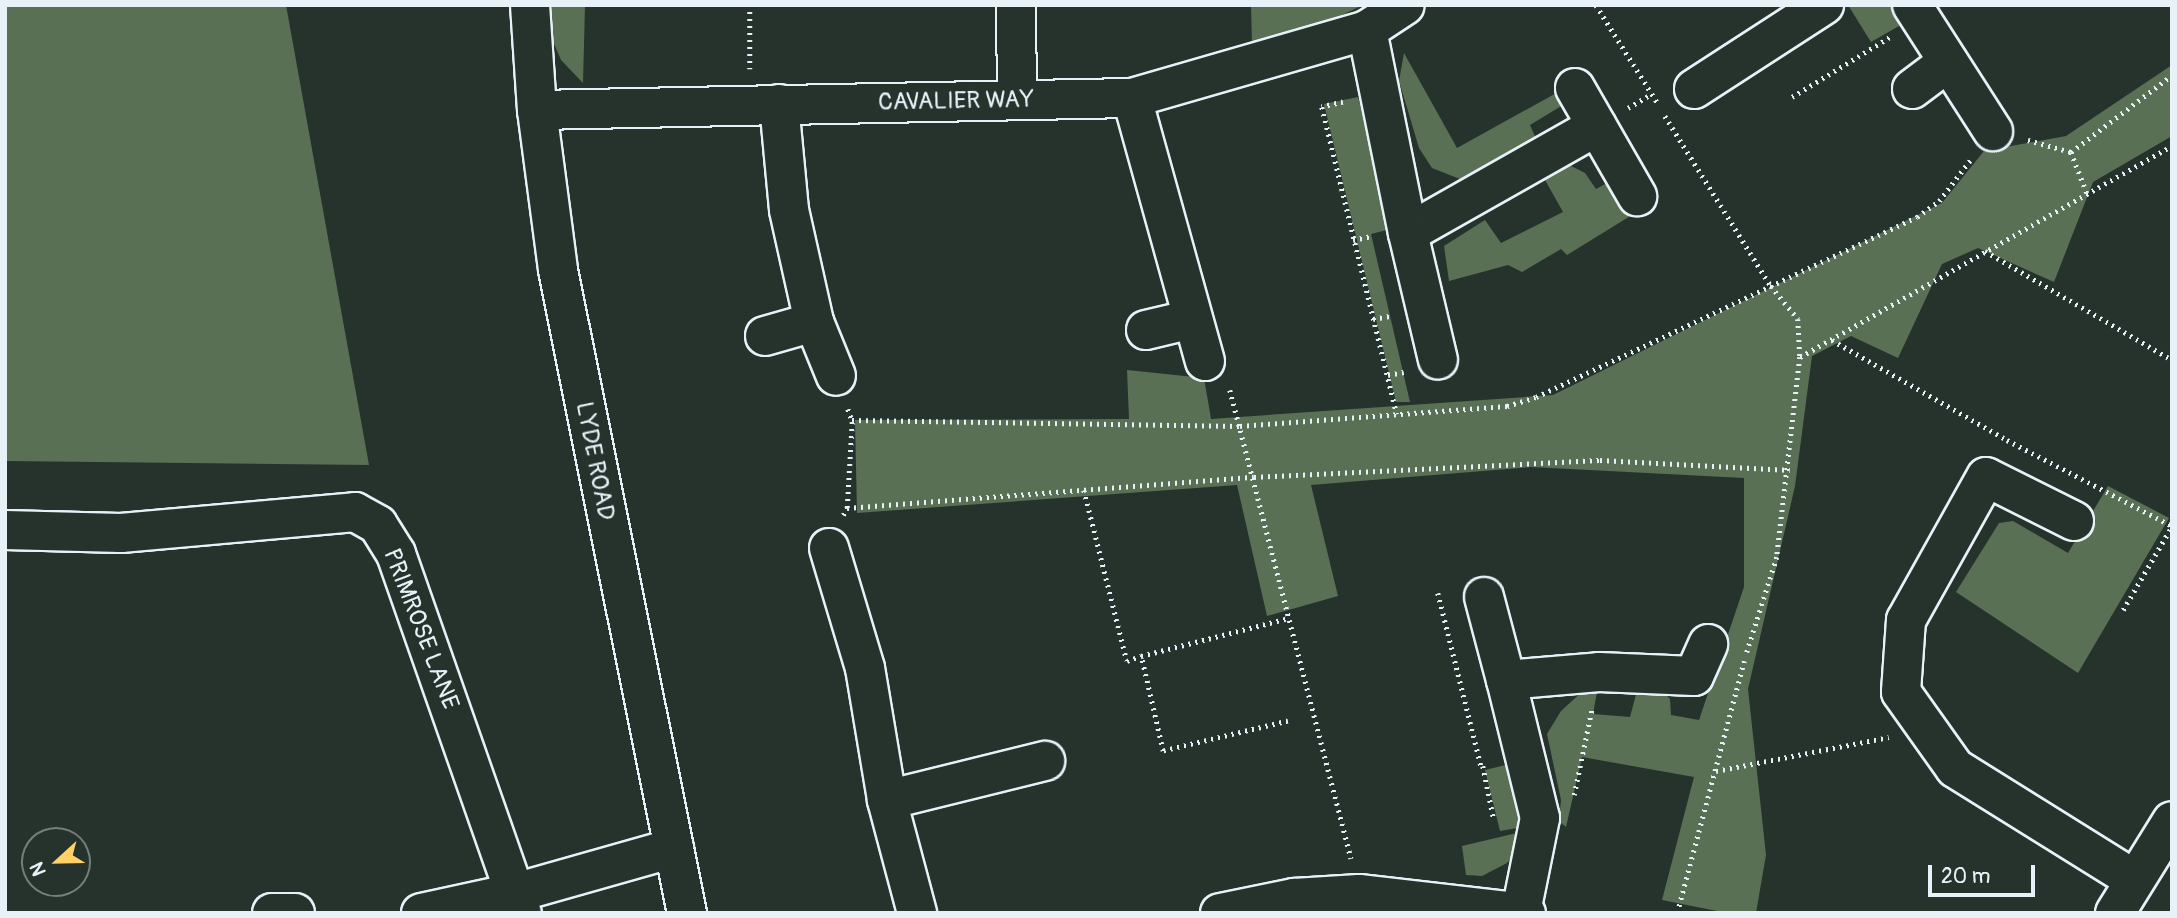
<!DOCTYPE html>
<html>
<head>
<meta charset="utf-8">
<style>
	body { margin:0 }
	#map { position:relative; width:2177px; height:918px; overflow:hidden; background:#26332d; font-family:Pangolin,sans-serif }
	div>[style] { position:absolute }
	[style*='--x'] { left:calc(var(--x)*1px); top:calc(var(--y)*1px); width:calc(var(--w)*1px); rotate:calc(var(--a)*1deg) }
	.green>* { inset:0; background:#597055 }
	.path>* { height:4.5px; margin-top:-2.25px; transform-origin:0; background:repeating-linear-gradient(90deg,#e8f1f8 0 2px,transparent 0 7px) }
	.roads { filter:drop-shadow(2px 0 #e8f1f8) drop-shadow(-2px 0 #e8f1f8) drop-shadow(0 2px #e8f1f8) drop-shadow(0 -2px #e8f1f8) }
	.minor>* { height:38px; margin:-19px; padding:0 19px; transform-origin:19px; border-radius:19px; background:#26332d }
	span { translate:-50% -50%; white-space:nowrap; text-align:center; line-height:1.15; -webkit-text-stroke:6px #26332d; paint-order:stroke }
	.street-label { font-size:24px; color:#e8f1f8 }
	.frame { position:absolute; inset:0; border:7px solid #e8f1f8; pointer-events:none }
	.north { position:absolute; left:21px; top:827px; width:70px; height:70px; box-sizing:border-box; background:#26332d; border:2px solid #747f7e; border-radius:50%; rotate:248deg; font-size:19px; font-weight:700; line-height:28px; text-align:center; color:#e8f1f8 }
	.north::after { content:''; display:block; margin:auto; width:24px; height:32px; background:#ffd166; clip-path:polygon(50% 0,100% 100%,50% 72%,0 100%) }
	.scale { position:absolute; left:1928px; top:865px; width:107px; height:32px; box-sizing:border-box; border:4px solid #e8f1f8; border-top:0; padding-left:9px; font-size:21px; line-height:24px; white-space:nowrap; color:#e8f1f8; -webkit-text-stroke:5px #26332d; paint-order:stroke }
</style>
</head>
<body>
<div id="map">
	<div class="green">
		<i style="clip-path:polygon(5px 5px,286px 5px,369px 465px,5px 461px)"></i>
		<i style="clip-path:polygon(552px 5px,585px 5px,583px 83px,561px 60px,552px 39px)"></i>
		<i style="clip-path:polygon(1251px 5px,1363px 5px,1319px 26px,1252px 44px)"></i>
		<i style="clip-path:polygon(1848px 5px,1906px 5px,1913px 18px,1871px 42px)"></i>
		<i style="clip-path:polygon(1404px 53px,1457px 148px,1569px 86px,1576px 97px,1530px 125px,1541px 150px,1482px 183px,1460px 179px,1432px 168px,1419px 148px,1399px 81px)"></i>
		<i style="clip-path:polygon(2172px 65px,2172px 136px,2093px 182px,2054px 282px,1978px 248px,1942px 264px,1898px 358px,1851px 336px,1812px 356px,1795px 486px,1748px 689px,1766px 855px,1756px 913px,1727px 913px,1662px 900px,1694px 777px,1582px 757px,1566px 827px,1559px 821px,1561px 800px,1547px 734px,1561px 711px,1584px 690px,1598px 686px,1593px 714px,1630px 717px,1638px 687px,1660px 688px,1670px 699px,1671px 715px,1699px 720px,1744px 587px,1744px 478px,1531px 467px,1311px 485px,1338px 596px,1267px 616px,1237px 485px,857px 513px,855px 420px,1129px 419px,1127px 370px,1204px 378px,1211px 419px,1553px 395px,1942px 203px,1984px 151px,2066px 136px)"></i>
		<i style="clip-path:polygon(1358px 97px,1395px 228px,1371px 234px,1410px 402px,1396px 402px,1324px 104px)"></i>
		<i style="clip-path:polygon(1569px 165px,1585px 173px,1596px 189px,1611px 181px,1632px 215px,1567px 255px,1561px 249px,1522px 272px,1508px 265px,1449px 281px,1444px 246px,1485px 220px,1501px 243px,1563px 212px,1545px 180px)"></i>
		<i style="clip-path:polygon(2108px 486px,2169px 518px,2078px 673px,1956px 592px,1999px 523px,2013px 521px,2068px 553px)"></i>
		<i style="clip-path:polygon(1522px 761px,1529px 826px,1500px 831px,1485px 770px)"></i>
		<i style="clip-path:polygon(1521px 832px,1519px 850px,1507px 863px,1482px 876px,1466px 875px,1462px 846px)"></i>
	</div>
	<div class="path">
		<i style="--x:750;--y:5;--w:64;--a:90"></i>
		<i style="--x:1596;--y:5;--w:118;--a:57.8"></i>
		<i style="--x:1792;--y:97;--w:115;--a:-31.5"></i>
		<i style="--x:1343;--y:102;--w:22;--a:167"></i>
		<i style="--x:1322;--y:107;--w:316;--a:76.3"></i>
		<i style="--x:1628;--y:108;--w:27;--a:-31"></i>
		<i style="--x:1665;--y:116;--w:200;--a:58.1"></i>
		<i style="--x:1771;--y:286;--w:43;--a:50.7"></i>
		<i style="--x:1798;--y:319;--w:38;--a:87"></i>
		<i style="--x:1800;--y:357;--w:201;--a:96.6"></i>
		<i style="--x:1777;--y:557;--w:100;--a:107.5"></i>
		<i style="--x:2028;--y:140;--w:45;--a:15.6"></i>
		<i style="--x:2071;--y:152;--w:127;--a:-37.3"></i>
		<i style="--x:2071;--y:152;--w:44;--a:68.7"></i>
		<i style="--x:1353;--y:240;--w:19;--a:-12"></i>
		<i style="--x:1985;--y:251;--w:216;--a:30.2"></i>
		<i style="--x:1373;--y:319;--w:17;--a:-10"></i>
		<i style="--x:1832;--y:340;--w:202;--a:29.7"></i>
		<i style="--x:2007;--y:440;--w:186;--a:27.5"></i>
		<i style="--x:1800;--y:357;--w:428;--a:-29.6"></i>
		<i style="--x:1388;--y:375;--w:16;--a:-11"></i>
		<i style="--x:1230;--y:390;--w:484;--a:75.5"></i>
		<i style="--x:848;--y:409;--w:12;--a:70"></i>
		<i style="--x:852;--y:420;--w:388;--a:0.9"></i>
		<i style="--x:1240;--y:426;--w:268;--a:-4.3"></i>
		<i style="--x:1507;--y:406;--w:30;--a:-17"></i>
		<i style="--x:1536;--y:397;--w:421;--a:-25.3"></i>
		<i style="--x:1917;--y:217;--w:27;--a:-36"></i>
		<i style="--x:1939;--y:201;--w:53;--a:-52.7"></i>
		<i style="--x:1084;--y:490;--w:176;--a:75.9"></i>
		<i style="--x:1127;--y:661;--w:15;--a:-20"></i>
		<i style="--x:847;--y:508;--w:88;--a:-86.7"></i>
		<i style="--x:843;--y:515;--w:8;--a:-60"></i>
		<i style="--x:847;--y:508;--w:408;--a:-4.4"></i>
		<i style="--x:1254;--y:477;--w:346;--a:-2.8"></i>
		<i style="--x:1600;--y:460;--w:190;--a:3"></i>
		<i style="--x:1438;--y:593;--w:178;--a:76"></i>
		<i style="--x:2123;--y:610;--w:97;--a:-59.7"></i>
		<i style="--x:1288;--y:721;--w:129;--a:166.5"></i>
		<i style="--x:1163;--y:751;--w:98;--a:-103"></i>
		<i style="--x:1141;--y:656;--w:153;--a:-14.4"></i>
		<i style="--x:1483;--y:766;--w:55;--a:78.5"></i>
		<i style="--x:1716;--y:771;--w:176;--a:-11.1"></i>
		<i style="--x:1574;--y:795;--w:89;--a:-78.3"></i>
		<i style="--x:1677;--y:913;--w:261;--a:-75.1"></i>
	</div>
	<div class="roads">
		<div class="minor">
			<i style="--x:530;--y:5;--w:105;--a:86.2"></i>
			<i style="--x:537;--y:110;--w:161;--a:82.5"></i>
			<i style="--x:558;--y:270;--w:656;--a:78.66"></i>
			<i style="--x:1016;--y:5;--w:95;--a:89.4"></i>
			<i style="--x:1912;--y:5;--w:150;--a:57.3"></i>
			<i style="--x:1367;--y:30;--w:207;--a:78.6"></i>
			<i style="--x:1408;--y:233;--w:217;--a:-29.5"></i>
			<i style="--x:1575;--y:88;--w:125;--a:60.1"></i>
			<i style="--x:1694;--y:89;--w:155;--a:-32.9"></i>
			<i style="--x:1912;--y:89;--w:45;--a:-36.9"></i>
			<i style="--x:1132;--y:98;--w:273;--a:74.5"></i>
			<i style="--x:779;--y:104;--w:106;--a:84.6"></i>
			<i style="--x:789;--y:210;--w:115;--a:77.4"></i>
			<i style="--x:814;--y:322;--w:58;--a:67.8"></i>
			<i style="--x:537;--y:110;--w:595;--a:-1.16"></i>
			<i style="--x:1132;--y:98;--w:245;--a:-16.1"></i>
			<i style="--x:1367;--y:30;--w:45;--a:-33.3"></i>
			<i style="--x:1408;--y:233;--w:130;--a:76.7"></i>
			<i style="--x:1146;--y:330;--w:47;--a:-13.4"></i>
			<i style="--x:765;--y:336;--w:51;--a:-15.9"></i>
			<i style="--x:2074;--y:521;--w:98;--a:-153.4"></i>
			<i style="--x:1986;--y:477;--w:164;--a:119.2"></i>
			<i style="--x:1906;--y:620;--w:72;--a:94"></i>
			<i style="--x:1901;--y:692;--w:93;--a:54.6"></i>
			<i style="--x:1955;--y:768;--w:212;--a:31.9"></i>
			<i style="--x:5;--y:530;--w:116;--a:1.5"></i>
			<i style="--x:121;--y:533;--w:235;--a:-5.1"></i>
			<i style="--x:355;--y:512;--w:26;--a:29"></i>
			<i style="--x:378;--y:525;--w:34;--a:58"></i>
			<i style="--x:396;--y:554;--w:380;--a:70.7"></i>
			<i style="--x:829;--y:548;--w:125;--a:73.3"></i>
			<i style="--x:865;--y:668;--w:134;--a:80.5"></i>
			<i style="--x:887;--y:800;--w:117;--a:75.1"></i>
			<i style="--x:1484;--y:597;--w:86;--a:75.2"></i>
			<i style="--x:887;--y:800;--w:163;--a:-13.9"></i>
			<i style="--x:1521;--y:912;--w:96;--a:-78.6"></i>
			<i style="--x:1540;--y:818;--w:142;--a:-103.8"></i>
			<i style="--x:1506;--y:680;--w:93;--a:-4.9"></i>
			<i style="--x:1599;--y:672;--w:95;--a:2.4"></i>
			<i style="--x:1694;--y:676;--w:35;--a:-66"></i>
			<i style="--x:272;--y:913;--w:23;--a:0"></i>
			<i style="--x:421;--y:913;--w:99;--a:-12.2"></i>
			<i style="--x:518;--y:892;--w:162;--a:-15.8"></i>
			<i style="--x:1220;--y:913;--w:76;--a:-11.5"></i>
			<i style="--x:1294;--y:898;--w:65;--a:-3.5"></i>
			<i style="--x:1359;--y:894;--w:168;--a:6.5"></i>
			<i style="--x:2115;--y:913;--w:108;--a:-58.2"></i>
		</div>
	</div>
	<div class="street-label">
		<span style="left:956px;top:101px;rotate:-1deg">CAVALIER WAY</span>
		<span style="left:595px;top:461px;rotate:79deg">LYDE ROAD</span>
		<span style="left:421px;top:629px;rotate:69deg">PRIMROSE LANE</span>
	</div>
	<div class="frame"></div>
	<div class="north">N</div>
	<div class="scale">20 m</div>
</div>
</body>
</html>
